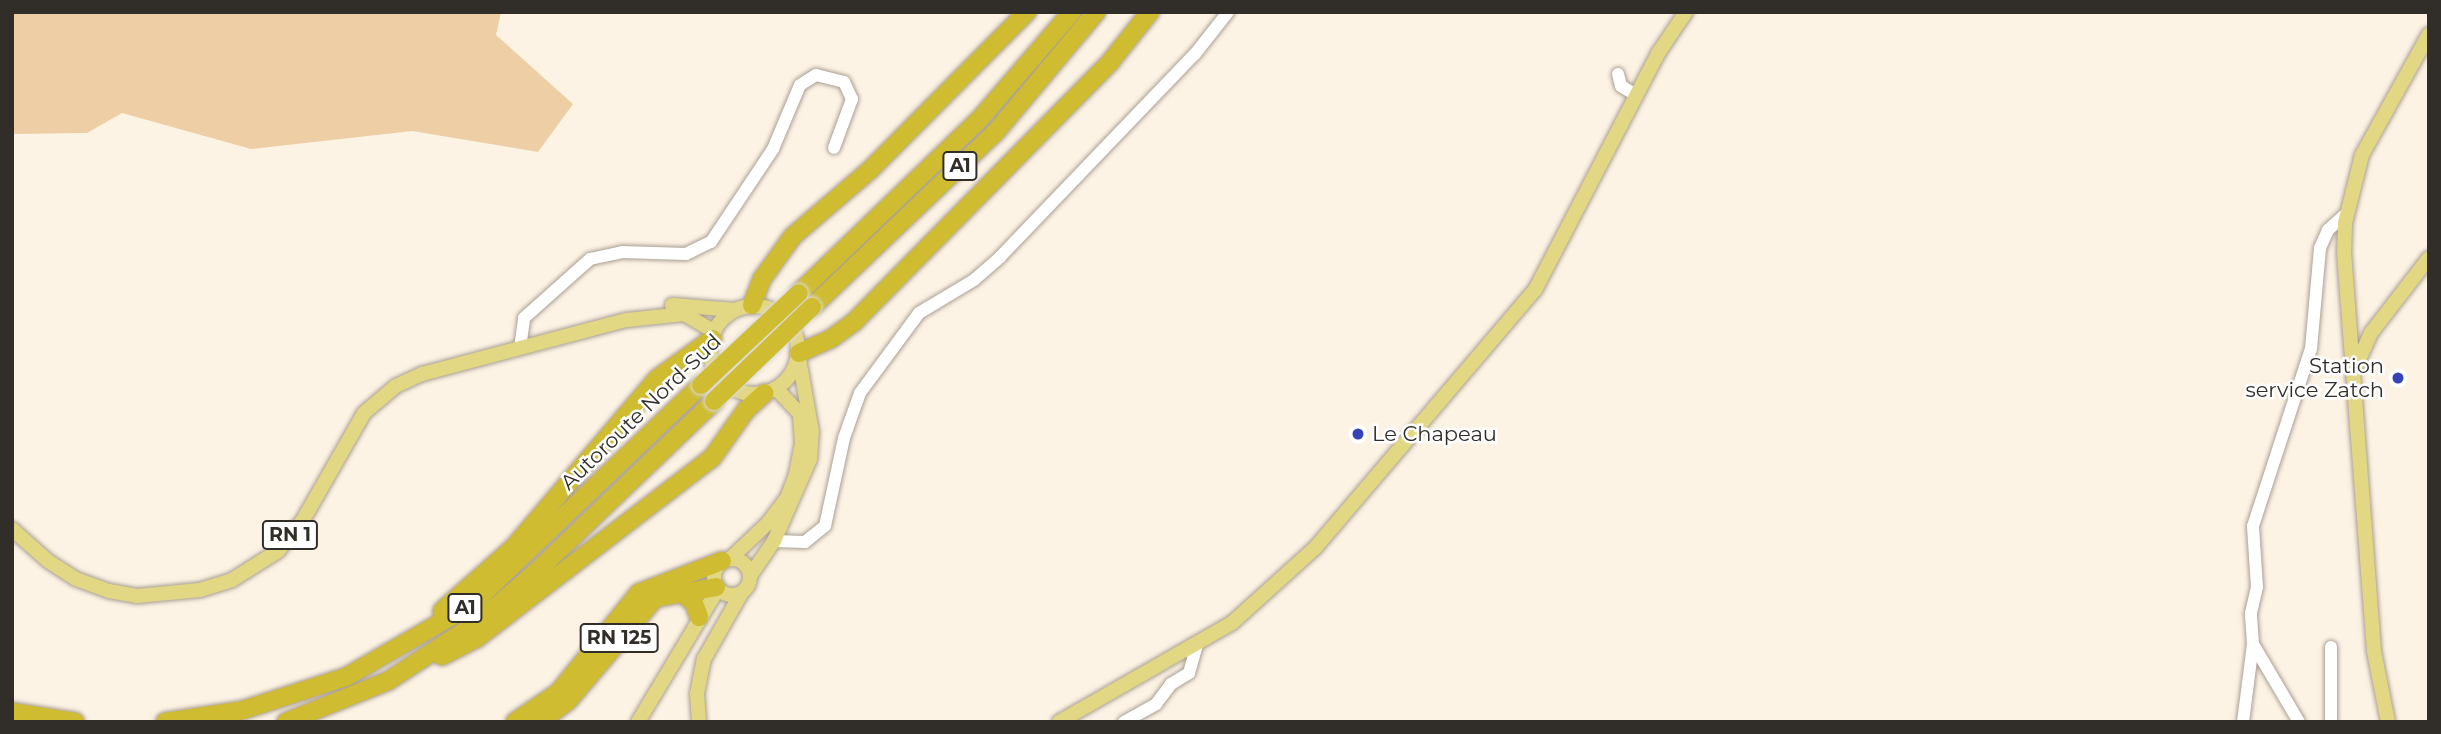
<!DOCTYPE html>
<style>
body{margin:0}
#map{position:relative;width:2441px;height:734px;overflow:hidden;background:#fdf3e5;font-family:Montserrat,sans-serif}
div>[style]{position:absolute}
.green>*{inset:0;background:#eecea5}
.roads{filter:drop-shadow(0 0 2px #a9a093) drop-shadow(0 0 2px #a9a093)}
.minor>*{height:12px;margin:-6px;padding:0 6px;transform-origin:6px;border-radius:6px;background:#fff}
.major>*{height:14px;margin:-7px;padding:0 7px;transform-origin:7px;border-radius:7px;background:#e2d783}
.major>.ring{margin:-7px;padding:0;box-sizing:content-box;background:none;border:14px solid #e2d783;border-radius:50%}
.highway>*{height:18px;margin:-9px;padding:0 9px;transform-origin:9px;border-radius:9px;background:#cfbc30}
.bridges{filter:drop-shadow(0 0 2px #dad9d8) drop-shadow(0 0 2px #dad9d8)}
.highway-bridge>*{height:18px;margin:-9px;padding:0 9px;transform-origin:9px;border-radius:9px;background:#cfbc30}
.dots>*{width:19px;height:19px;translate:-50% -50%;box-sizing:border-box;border:4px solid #fff;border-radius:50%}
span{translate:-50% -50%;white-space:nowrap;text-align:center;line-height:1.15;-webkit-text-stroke:5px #fff;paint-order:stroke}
.shield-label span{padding:2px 5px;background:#fff;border:2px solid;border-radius:5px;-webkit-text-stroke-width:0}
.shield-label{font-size:19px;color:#312d28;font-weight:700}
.poi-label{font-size:21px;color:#312d28}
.right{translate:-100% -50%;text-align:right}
.left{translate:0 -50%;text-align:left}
.street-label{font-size:21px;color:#312d28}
.frame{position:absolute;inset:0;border:14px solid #312d28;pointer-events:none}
</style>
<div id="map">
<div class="green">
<i style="clip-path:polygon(12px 12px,501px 12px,496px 35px,573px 104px,538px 152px,412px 131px,251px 149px,122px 113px,87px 133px,12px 134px)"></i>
</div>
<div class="roads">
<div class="minor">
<i style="left:1618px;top:74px;width:12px;rotate:76deg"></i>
<i style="left:1621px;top:86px;width:17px;rotate:31deg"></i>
<i style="left:520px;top:348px;width:30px;rotate:-82deg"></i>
<i style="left:524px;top:318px;width:89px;rotate:-41.8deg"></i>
<i style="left:590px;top:259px;width:33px;rotate:-12deg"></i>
<i style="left:622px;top:252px;width:64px;rotate:1.8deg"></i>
<i style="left:686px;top:254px;width:28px;rotate:-26deg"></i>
<i style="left:711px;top:242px;width:112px;rotate:-56.3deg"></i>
<i style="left:773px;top:149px;width:69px;rotate:-67.1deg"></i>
<i style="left:800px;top:85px;width:19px;rotate:-32deg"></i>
<i style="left:816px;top:75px;width:29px;rotate:14deg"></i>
<i style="left:844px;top:82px;width:19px;rotate:65deg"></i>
<i style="left:852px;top:99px;width:52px;rotate:110.2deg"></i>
<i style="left:774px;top:541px;width:31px;rotate:2deg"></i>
<i style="left:805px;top:542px;width:26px;rotate:-39deg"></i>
<i style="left:825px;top:526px;width:90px;rotate:-77.8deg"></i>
<i style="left:844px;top:438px;width:48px;rotate:-70.4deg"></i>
<i style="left:860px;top:393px;width:99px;rotate:-53.6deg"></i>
<i style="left:919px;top:313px;width:64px;rotate:-31deg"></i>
<i style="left:974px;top:280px;width:35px;rotate:-41deg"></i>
<i style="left:1000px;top:257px;width:281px;rotate:-46.2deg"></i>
<i style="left:1195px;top:54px;width:53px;rotate:-51.8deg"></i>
<i style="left:1124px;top:722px;width:37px;rotate:-29deg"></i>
<i style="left:1156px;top:704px;width:25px;rotate:-53deg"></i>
<i style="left:1171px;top:684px;width:21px;rotate:-31deg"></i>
<i style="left:1189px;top:673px;width:29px;rotate:-74deg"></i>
<i style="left:2243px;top:722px;width:79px;rotate:-82.7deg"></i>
<i style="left:2299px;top:722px;width:91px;rotate:-120.5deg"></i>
<i style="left:2253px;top:644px;width:31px;rotate:-94deg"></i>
<i style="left:2251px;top:613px;width:27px;rotate:-77deg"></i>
<i style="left:2257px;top:587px;width:61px;rotate:-93.8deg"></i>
<i style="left:2253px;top:526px;width:186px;rotate:-71.9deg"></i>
<i style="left:2311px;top:349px;width:101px;rotate:-84.9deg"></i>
<i style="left:2320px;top:248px;width:20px;rotate:-66deg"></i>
<i style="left:2328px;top:230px;width:25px;rotate:-42deg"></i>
<i style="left:2331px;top:722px;width:75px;rotate:-90deg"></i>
</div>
<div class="major">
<i style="left:672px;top:305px;width:63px;rotate:4.5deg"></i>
<i class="ring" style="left:710px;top:306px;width:74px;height:74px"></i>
<i style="left:2354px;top:371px;width:42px;rotate:-65.9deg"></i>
<i style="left:2371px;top:333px;width:95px;rotate:-52.3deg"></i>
<i style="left:12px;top:529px;width:48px;rotate:41.6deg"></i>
<i style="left:48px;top:561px;width:33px;rotate:33deg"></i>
<i style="left:76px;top:579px;width:35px;rotate:20deg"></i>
<i style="left:109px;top:591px;width:28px;rotate:10deg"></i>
<i style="left:137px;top:596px;width:63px;rotate:-5.4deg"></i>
<i style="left:200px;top:590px;width:34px;rotate:-17deg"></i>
<i style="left:232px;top:580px;width:54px;rotate:-32.2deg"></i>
<i style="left:278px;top:551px;width:40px;rotate:-51deg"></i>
<i style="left:303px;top:520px;width:123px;rotate:-60.3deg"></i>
<i style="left:364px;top:413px;width:42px;rotate:-40.2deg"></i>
<i style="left:396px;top:386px;width:29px;rotate:-25deg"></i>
<i style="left:422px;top:374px;width:212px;rotate:-14.8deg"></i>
<i style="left:627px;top:320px;width:57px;rotate:-6deg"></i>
<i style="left:684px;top:314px;width:34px;rotate:30deg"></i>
<i style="left:731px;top:558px;width:51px;rotate:-43.4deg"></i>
<i style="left:768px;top:523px;width:31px;rotate:-53deg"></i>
<i style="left:787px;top:498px;width:26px;rotate:-69deg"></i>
<i style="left:796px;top:474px;width:31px;rotate:-79deg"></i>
<i style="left:802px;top:444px;width:30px;rotate:-94deg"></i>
<i style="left:800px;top:414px;width:35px;rotate:-133deg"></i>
<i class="ring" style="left:714px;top:559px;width:22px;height:22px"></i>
<i style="left:750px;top:576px;width:42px;rotate:-55.6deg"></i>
<i style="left:774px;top:541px;width:90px;rotate:-66.3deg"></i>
<i style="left:810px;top:459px;width:27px;rotate:-86deg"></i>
<i style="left:812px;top:432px;width:74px;rotate:-100.1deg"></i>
<i style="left:638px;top:722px;width:155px;rotate:-59deg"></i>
<i style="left:699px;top:722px;width:28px;rotate:-94deg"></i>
<i style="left:697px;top:694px;width:36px;rotate:-79deg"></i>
<i style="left:704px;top:659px;width:77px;rotate:-60.4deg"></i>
<i style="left:1059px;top:722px;width:199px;rotate:-29.8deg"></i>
<i style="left:1232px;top:623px;width:113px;rotate:-42.1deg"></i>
<i style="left:1316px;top:547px;width:338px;rotate:-49.6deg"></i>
<i style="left:1535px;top:290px;width:268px;rotate:-62.5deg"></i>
<i style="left:1659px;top:52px;width:48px;rotate:-56deg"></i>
<i style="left:2388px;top:722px;width:72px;rotate:-101.2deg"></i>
<i style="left:2374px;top:651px;width:398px;rotate:-94.3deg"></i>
<i style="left:2344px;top:254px;width:31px;rotate:-88deg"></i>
<i style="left:2345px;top:223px;width:70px;rotate:-76deg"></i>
<i style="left:2362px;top:155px;width:138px;rotate:-61deg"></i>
</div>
<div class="highway">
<i style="left:799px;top:293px;width:250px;rotate:-43.9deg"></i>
<i style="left:979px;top:120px;width:143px;rotate:-49.3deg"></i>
<i style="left:752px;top:305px;width:28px;rotate:-69deg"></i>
<i style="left:762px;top:279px;width:53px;rotate:-54.2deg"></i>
<i style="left:793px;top:236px;width:101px;rotate:-40.6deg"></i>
<i style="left:870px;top:170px;width:223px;rotate:-45.2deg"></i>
<i style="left:812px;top:307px;width:253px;rotate:-43.6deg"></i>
<i style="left:995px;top:133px;width:158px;rotate:-50.1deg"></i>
<i style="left:799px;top:353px;width:36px;rotate:-24deg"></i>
<i style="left:832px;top:338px;width:29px;rotate:-36deg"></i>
<i style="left:855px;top:321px;width:365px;rotate:-45.4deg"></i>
<i style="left:1111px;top:61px;width:63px;rotate:-51.5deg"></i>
<i style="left:681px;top:592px;width:17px;rotate:40deg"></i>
<i style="left:694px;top:603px;width:15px;rotate:70deg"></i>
<i style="left:442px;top:611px;width:96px;rotate:-41.6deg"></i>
<i style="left:514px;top:547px;width:222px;rotate:-49.6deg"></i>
<i style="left:658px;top:378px;width:67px;rotate:-35.8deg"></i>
<i style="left:442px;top:656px;width:39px;rotate:-27deg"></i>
<i style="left:477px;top:638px;width:296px;rotate:-37.5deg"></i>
<i style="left:712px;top:458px;width:59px;rotate:-54.7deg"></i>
<i style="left:746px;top:410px;width:25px;rotate:-42deg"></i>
<i style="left:12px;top:712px;width:64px;rotate:9deg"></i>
<i style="left:165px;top:722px;width:79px;rotate:-8.7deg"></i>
<i style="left:243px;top:710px;width:108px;rotate:-17.8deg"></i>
<i style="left:346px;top:677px;width:144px;rotate:-29.9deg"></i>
<i style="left:471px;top:605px;width:318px;rotate:-43.7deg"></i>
<i style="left:286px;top:722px;width:110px;rotate:-21.9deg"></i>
<i style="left:388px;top:681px;width:108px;rotate:-33.2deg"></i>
<i style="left:478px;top:622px;width:78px;rotate:-40.8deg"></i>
<i style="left:537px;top:571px;width:245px;rotate:-43.8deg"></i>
<i style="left:515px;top:722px;width:53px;rotate:-34.3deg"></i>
<i style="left:559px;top:692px;width:127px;rotate:-51.1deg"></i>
<i style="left:639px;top:593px;width:89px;rotate:-21.1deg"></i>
<i style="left:540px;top:722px;width:35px;rotate:-37deg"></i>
<i style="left:568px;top:701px;width:135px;rotate:-49.8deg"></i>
<i style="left:655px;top:598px;width:62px;rotate:-10.2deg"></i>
</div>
</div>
<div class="bridges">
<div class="highway-bridge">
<i style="left:701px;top:385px;width:134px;rotate:-43.2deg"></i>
<i style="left:714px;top:401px;width:136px;rotate:-43.8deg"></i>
</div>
</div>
<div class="dots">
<i style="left:2398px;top:378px;background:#3545b8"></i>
<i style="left:1358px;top:434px;background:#3545b8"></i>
</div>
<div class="shield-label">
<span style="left:960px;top:166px">A1</span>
<span style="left:290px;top:535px">RN 1</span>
<span style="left:465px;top:608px">A1</span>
<span style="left:619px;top:638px">RN 125</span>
</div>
<div class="poi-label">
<span class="right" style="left:2384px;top:378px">Station<br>service Zatch</span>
<span class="left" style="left:1372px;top:434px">Le Chapeau</span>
</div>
<div class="street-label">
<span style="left:641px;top:412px;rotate:-44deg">Autoroute Nord-Sud</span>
</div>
<div class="frame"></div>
</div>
